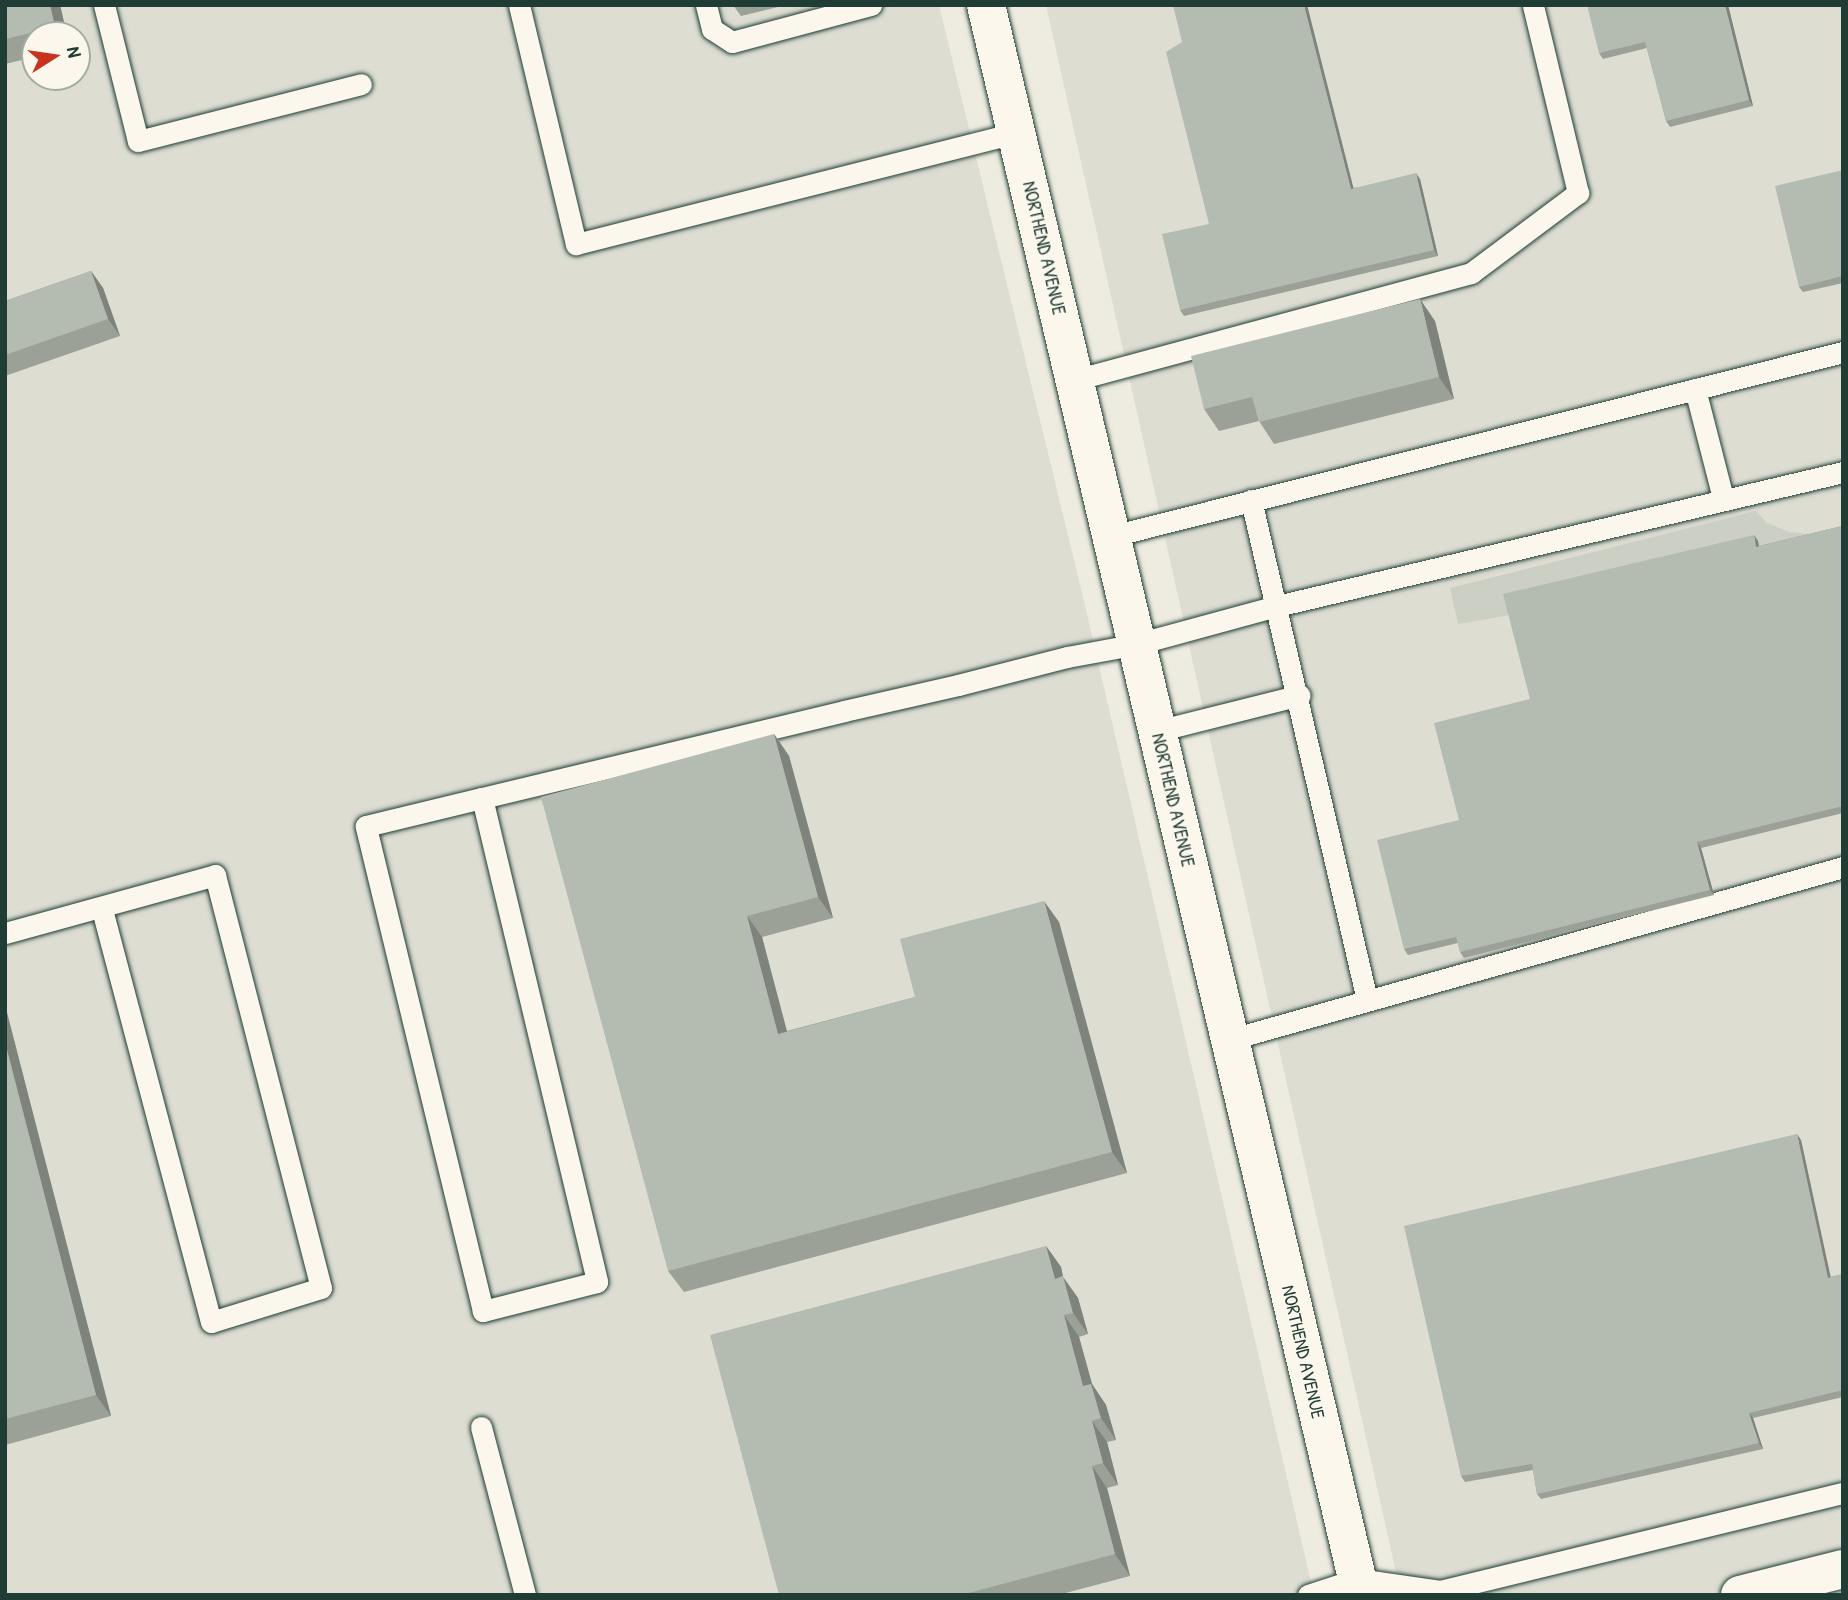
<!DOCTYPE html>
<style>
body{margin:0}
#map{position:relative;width:1848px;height:1600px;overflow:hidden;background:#eeece1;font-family:"Patrick Hand",sans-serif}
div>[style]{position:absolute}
.built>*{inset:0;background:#ddddd2}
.green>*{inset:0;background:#cbcfc4}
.roads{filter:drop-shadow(0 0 2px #1f3d34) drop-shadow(0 0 2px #1f3d34)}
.lane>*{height:21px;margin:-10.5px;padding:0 10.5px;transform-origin:10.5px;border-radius:10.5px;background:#fbf7ec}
.street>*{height:38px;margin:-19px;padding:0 19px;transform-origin:19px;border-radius:19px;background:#fbf7ec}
.wall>*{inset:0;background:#9ba197}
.shaded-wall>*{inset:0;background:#7e837b}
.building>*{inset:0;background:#b4bbb0}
span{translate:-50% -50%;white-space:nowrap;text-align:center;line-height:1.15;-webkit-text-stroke:5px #fbf7ec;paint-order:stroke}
.street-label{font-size:19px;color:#1f3d34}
.frame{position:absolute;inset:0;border:7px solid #1f3d34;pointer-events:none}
.north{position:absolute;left:21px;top:21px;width:70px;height:70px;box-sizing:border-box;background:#fbf7ec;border:2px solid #a3ada2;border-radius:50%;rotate:78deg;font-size:19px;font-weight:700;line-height:28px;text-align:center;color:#1f3d34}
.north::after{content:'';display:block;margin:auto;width:24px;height:32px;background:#c8321e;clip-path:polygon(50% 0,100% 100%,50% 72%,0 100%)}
</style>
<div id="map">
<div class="built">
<i style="clip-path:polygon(evenodd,5px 5px,939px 5px,1084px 601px,1314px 1595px,5px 1595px,5px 5px,35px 35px,77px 35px,77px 77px,35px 77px,35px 35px)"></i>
<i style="clip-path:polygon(1046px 5px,1843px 5px,1843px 1595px,1401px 1595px)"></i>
</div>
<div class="green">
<i style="clip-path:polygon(1756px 511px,1767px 523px,1789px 532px,1809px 534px,1811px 540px,1760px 553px,1758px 541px,1510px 615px,1458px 624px,1450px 588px)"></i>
</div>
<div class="roads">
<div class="lane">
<i style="left:104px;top:5px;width:140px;rotate:76deg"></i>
<i style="left:138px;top:141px;width:230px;rotate:-14.3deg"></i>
<i style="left:519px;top:5px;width:246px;rotate:76.6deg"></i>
<i style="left:576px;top:244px;width:454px;rotate:-14.2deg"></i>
<i style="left:706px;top:5px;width:25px;rotate:76deg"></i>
<i style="left:712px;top:29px;width:24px;rotate:33deg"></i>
<i style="left:732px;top:42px;width:144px;rotate:-14.9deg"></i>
<i style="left:1075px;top:380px;width:410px;rotate:-15.1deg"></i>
<i style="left:1471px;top:273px;width:134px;rotate:-36.8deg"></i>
<i style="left:1578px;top:193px;width:193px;rotate:-103.5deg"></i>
<i style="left:1695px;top:389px;width:113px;rotate:75.6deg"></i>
<i style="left:1251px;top:500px;width:513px;rotate:76.94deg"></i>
<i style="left:1112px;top:536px;width:754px;rotate:-14.13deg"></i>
<i style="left:1157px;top:731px;width:147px;rotate:-14.1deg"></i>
<i style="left:482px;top:798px;width:497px;rotate:76.6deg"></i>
<i style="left:597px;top:1282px;width:118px;rotate:165.7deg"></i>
<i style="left:483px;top:1311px;width:499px;rotate:-103.6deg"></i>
<i style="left:366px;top:826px;width:119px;rotate:-13.6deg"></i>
<i style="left:482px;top:798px;width:372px;rotate:-13.5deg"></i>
<i style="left:844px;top:711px;width:117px;rotate:-12.8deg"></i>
<i style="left:958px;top:685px;width:113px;rotate:-14.4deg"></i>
<i style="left:1067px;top:657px;width:71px;rotate:-10.5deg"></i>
<i style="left:1137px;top:644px;width:145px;rotate:-15.2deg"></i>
<i style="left:1277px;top:606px;width:582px;rotate:-13.32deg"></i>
<i style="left:5px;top:933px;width:218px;rotate:-15.4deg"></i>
<i style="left:215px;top:875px;width:426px;rotate:75.6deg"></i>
<i style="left:321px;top:1288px;width:115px;rotate:162.8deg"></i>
<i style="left:211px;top:1322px;width:429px;rotate:-104.8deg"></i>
<i style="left:1228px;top:1040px;width:639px;rotate:-15.71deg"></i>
<i style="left:481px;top:1427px;width:174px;rotate:75.3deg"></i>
<i style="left:1308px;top:1595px;width:52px;rotate:-18.1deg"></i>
<i style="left:1357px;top:1579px;width:84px;rotate:8.2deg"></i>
<i style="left:1440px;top:1591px;width:415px;rotate:-13.7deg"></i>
</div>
<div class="street">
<i style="left:986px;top:5px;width:1634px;rotate:76.73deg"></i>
<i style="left:1740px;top:1595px;width:106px;rotate:-14.2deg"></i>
</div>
</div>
<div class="wall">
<i style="clip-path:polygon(5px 5px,60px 5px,67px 35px,35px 35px,35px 57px,5px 64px)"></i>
<i style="clip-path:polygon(733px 5px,786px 5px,741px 16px)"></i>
<i style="clip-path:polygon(1307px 5px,1353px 188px,1420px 179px,1438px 256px,1184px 316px,1180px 310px,1209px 224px)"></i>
<i style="clip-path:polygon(1728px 5px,1753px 106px,1670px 127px,1666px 121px,1647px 48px,1603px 59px,1599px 53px)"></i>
<i style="clip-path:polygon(1843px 170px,1843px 283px,1803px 292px,1799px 287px)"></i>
<i style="clip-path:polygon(91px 271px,103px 288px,120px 336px,5px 376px,5px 301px)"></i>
<i style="clip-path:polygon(1435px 321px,1454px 399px,1274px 444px,1259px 421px,1219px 431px,1204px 409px)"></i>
<i style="clip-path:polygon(1842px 526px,1843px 813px,1701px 848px,1714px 895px,1464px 958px,1460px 952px,1458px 943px,1408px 955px,1404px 949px,1459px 820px,1530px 699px,1758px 541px,1759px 546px)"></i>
<i style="clip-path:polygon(774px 734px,789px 756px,833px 918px,762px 937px,787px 1031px,915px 997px,1059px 922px,1127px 1173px,684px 1292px,668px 1271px)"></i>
<i style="clip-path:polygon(5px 1005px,111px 1416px,5px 1445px)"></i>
<i style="clip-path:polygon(1801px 1140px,1830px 1277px,1843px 1274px,1843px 1397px,1753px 1418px,1763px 1449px,1541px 1499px,1537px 1494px,1533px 1470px,1465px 1482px,1461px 1476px)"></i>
<i style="clip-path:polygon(1046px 1246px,1061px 1267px,1063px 1277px,1078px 1298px,1088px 1334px,1079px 1337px,1092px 1384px,1106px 1405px,1116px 1440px,1107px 1442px,1118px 1485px,1107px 1488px,1130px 1576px,1058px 1595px,779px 1595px)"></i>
</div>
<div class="shaded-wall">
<i style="clip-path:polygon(50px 5px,60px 5px,67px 35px,61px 35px,55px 27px)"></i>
<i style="clip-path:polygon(1304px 5px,1307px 5px,1355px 194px,1351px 189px)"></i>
<i style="clip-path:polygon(1725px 5px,1728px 5px,1753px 106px,1749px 100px)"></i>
<i style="clip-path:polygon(1416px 173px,1420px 179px,1438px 256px,1434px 250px)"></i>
<i style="clip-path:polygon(91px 271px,103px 288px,120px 336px,108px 319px)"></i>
<i style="clip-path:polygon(1420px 299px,1435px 321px,1454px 399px,1439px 377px)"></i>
<i style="clip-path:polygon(1754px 535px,1758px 541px,1760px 553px,1756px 547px)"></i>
<i style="clip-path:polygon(774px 734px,789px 756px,833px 918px,818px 897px)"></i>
<i style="clip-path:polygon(1697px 842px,1701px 848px,1714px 895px,1710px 890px)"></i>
<i style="clip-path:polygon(1044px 901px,1059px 922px,1127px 1173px,1112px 1152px)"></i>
<i style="clip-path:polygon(747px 916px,762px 937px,793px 1055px,778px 1034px)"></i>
<i style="clip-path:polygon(5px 1005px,111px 1416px,96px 1395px,5px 1042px)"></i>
<i style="clip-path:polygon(1797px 1134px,1801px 1140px,1832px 1283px,1828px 1278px)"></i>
<i style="clip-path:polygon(1046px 1246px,1061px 1267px,1063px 1277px,1078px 1298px,1088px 1334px,1073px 1313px,1055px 1279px)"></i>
<i style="clip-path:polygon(1064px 1315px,1079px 1337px,1092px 1384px,1106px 1405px,1116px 1440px,1101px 1418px,1083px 1386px)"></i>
<i style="clip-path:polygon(1749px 1413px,1753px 1418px,1763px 1449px,1759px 1443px)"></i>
<i style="clip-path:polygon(1092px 1421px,1107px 1442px,1118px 1485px,1103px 1463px)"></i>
<i style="clip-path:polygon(1092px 1466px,1107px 1488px,1130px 1576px,1115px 1554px)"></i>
</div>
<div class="building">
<i style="clip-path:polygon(5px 5px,50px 5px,55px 27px,5px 39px)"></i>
<i style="clip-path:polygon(1173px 5px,1304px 5px,1351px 189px,1416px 173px,1434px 250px,1180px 310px,1162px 234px,1209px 224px,1166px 52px,1182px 42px)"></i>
<i style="clip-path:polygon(1587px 5px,1725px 5px,1749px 100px,1666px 121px,1645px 42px,1599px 53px)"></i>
<i style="clip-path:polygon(1843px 170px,1843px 276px,1799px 287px,1775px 186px)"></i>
<i style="clip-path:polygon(91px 271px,108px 319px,5px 355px,5px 301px)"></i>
<i style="clip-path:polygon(1420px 299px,1439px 377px,1259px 422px,1252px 397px,1204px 409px,1191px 356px)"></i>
<i style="clip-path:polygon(1842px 526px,1843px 806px,1697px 842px,1710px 890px,1460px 952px,1456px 937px,1404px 949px,1377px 840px,1459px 820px,1434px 723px,1530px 699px,1503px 594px,1754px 535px,1756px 547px)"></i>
<i style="clip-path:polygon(774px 734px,818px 897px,747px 916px,778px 1034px,915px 997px,900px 939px,1044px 901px,1112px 1152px,668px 1271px,541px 797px)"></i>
<i style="clip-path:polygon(5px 1042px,96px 1395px,5px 1419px)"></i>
<i style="clip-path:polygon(1797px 1134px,1828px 1278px,1843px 1274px,1843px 1390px,1749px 1413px,1759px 1443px,1537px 1494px,1532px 1464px,1461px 1476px,1404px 1226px)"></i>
<i style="clip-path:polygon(1046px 1246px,1055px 1279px,1063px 1276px,1073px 1313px,1064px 1315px,1083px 1386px,1091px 1384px,1101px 1418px,1092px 1421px,1103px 1463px,1092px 1466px,1115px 1554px,961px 1595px,779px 1595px,710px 1335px)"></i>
</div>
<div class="street-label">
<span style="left:1044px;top:248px;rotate:77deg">NORTHEND AVENUE</span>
<span style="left:1173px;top:800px;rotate:77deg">NORTHEND AVENUE</span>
<span style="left:1303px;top:1352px;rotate:77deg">NORTHEND AVENUE</span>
</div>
<div class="frame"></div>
<div class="north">N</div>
</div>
